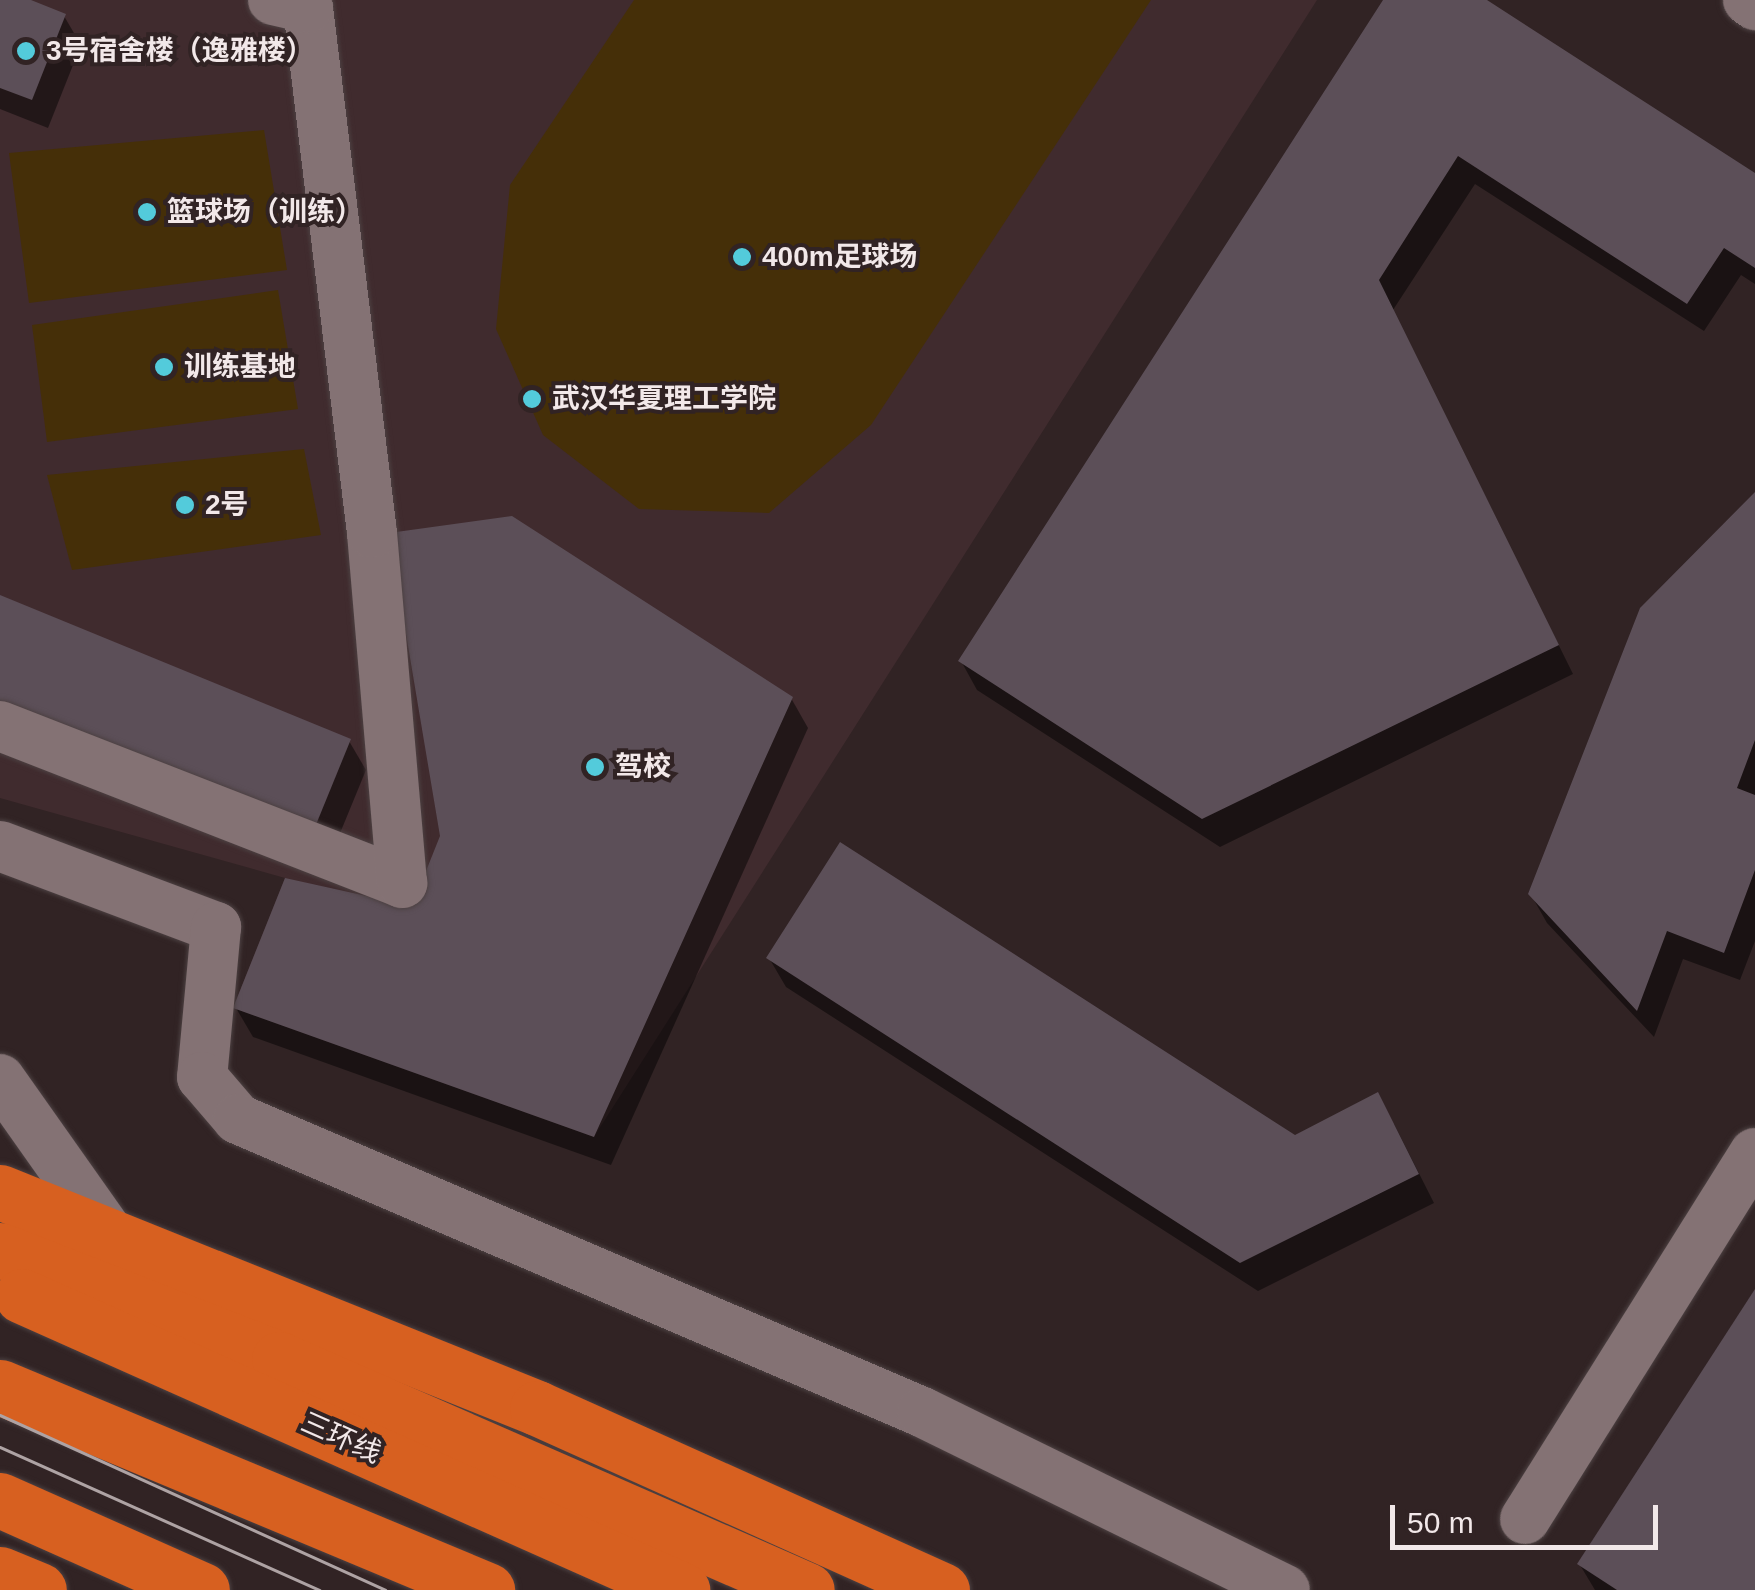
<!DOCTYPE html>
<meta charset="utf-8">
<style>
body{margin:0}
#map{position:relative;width:1755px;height:1590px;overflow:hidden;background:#312324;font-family:Helvetica,"Noto Sans SC",sans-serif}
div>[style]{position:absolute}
.built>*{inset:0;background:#402b2e}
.green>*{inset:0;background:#452f08}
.shadow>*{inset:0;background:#0007}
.building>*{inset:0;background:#5c4f58}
.roads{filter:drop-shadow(0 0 2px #4c4142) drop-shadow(0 0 2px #4c4142)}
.minor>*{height:50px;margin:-25px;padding:0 25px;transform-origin:25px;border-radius:25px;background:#847274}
.highway>*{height:55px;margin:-27.5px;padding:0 27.5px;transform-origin:27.5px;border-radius:27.5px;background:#d76020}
.tram>*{height:2.5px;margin:-1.25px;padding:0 1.25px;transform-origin:1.25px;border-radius:1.25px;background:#aea3a4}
.dots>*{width:28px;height:28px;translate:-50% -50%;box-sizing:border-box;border:5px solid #312324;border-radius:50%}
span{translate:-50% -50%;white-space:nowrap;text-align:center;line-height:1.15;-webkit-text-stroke:8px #312324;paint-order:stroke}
.poi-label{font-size:28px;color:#f2e8e9;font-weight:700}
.left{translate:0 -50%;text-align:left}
.street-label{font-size:28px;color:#f2e8e9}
.scale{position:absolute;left:1390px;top:1505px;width:268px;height:45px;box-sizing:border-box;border:5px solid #f2e8e9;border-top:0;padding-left:12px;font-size:30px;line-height:35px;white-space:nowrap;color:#f2e8e9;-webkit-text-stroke:8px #312324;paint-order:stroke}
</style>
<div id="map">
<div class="built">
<i style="clip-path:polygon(0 0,1317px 0,594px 1137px,233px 1008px,285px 878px,0 798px)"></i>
</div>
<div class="green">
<i style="clip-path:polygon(634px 0,1151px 0,871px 425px,769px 513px,639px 509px,543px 435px,496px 329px,510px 185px)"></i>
<i style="clip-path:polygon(264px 130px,287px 270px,29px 303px,9px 153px)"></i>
<i style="clip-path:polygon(278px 290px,298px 409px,47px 442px,32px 325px)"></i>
<i style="clip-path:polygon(304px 449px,321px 535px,72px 570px,47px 475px)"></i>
</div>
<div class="shadow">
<i style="clip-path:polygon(0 0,25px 0,64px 16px,81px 45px,48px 128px,0 109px)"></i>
<i style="clip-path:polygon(1386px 0,1482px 0,1755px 176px,1755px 284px,1741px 275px,1704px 331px,1475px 184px,1393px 310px,1573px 674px,1220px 847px,977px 690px,961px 661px)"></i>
<i style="clip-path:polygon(1755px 495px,1755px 941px,1740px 980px,1683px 959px,1654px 1037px,1547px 923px,1530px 893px)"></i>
<i style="clip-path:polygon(0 597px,349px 741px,366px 770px,329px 860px)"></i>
<i style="clip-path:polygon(791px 698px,808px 728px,611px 1165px,253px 1037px,236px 1008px)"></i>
<i style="clip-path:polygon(769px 958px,1294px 1138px,1394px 1124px,1434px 1203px,1258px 1291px,786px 987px)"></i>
<i style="clip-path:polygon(1755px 1294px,1755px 1590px,1595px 1590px,1580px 1565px)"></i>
</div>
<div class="building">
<i style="clip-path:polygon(0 0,31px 0,66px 14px,32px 100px,0 88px)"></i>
<i style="clip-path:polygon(1383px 0,1487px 0,1755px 173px,1755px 268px,1724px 248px,1687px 304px,1458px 156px,1379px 280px,1559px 645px,1202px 819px,958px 661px)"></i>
<i style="clip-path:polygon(1755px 492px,1755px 740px,1737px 788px,1755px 795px,1755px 870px,1724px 953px,1667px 931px,1637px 1011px,1528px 894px,1640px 608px)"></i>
<i style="clip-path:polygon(512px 516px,793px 697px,594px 1137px,233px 1008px,285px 878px,412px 906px,440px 836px,389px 533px)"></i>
<i style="clip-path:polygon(0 595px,351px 739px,313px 832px,0 704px)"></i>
<i style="clip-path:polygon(840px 842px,1295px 1135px,1378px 1092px,1419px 1174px,1240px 1263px,766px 958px)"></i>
<i style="clip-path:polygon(1755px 1289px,1755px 1590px,1617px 1590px,1577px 1564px)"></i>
</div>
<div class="roads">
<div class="minor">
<i style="left:1748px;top:0;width:9px;rotate:36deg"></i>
<i style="left:0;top:726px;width:432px;rotate:21.3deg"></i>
<i style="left:402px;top:883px;width:351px;rotate:-94.9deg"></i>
<i style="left:372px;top:533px;width:529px;rotate:-96.95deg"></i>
<i style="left:308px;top:8px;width:36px;rotate:-167deg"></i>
<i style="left:0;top:846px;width:231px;rotate:20.6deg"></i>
<i style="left:216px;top:927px;width:151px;rotate:95.3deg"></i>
<i style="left:202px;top:1077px;width:55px;rotate:49.4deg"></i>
<i style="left:238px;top:1119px;width:744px;rotate:23.19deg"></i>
<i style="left:922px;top:1412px;width:404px;rotate:26.1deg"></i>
<i style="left:0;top:1079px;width:194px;rotate:54.8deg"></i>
<i style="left:1525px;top:1519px;width:432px;rotate:-57.9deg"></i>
</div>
<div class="highway">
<i style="left:0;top:1192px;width:579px;rotate:21.91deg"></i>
<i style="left:537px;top:1408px;width:444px;rotate:24.2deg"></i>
<i style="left:0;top:1250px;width:300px;rotate:21.3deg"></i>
<i style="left:279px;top:1359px;width:576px;rotate:23.63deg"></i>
<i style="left:22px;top:1296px;width:723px;rotate:24.01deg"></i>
<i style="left:0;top:1387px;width:528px;rotate:22.63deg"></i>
<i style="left:0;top:1500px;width:221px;rotate:24deg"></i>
<i style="left:0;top:1574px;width:42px;rotate:22.3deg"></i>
</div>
</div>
<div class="tram">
<i style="left:0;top:1415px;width:423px;rotate:24.4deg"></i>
<i style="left:0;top:1447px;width:350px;rotate:24.1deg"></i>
</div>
<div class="dots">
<i style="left:26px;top:51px;background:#53cbdb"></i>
<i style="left:147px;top:212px;background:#53cbdb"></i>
<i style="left:742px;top:257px;background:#53cbdb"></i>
<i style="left:164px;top:367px;background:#53cbdb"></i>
<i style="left:532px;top:399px;background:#53cbdb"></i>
<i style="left:185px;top:505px;background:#53cbdb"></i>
<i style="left:595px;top:767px;background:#53cbdb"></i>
</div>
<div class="poi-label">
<span class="left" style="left:46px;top:51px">3号宿舍楼（逸雅楼）</span>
<span class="left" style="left:167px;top:212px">篮球场（训练）</span>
<span class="left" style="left:762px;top:257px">400m足球场</span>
<span class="left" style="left:184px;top:367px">训练基地</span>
<span class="left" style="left:552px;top:399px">武汉华夏理工学院</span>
<span class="left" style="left:205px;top:505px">2号</span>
<span class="left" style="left:615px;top:767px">驾校</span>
</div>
<div class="street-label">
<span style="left:341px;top:1438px;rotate:24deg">三环线</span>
</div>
<div class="scale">50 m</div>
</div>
